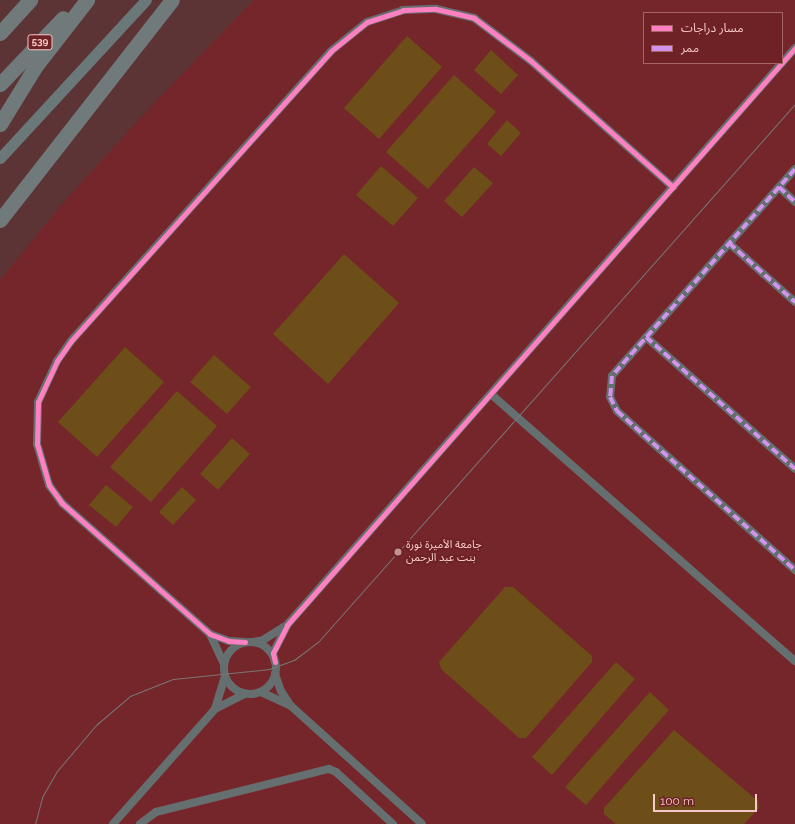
<!DOCTYPE html>
<meta charset="utf-8">
<style>
body{margin:0}
#map{position:relative;width:795px;height:824px;overflow:hidden;background:#5c3435;font-family:Raleway,"Noto Sans Arabic",sans-serif}
div>[style]{position:absolute}
.built>*{inset:0;background:#75262b}
.green>*{inset:0;background:#6d4d18}
.street>*{height:8px;margin:-4px;padding:0 4px;transform-origin:4px;border-radius:4px;background:#656f70}
.street>.ring{margin:-4px;padding:0;box-sizing:content-box;background:none;border:8px solid #656f70;border-radius:50%}
.secondary>*{height:11px;margin:-5.5px;padding:0 5.5px;transform-origin:5.5px;border-radius:5.5px;background:#6b7879}
.highway>*{height:15px;margin:-7.5px;padding:0 7.5px;transform-origin:7.5px;border-radius:7.5px;background:#707a7b}
.tram>*{height:1px;margin:-0.5px;padding:0 0.5px;transform-origin:0.5px;border-radius:0.5px;background:#7b7676}
.quiet>*{height:4px;margin-top:-2px;transform-origin:0;background:repeating-linear-gradient(90deg,#d193ec 0 8px,transparent 0 12px)}
.cycleway>*{height:5px;margin:-2.5px;padding:0 2.5px;transform-origin:2.5px;border-radius:2.5px;background:#ff80c0}
.dots>*{width:11px;height:11px;translate:-50% -50%;box-sizing:border-box;border:2px solid #6e2226;border-radius:50%}
span{translate:-50% -50%;white-space:nowrap;text-align:center;line-height:1.15;-webkit-text-stroke:4px #6e2226;paint-order:stroke}
.shield-label span{padding:1px 3px;background:#6e2226;border:1px solid;border-radius:3px;-webkit-text-stroke-width:0}
.shield-label{font-size:10px;color:#f7c8c6;font-weight:700}
.poi-label{font-size:11px;color:#f7c8c6}
.left{translate:0 -50%;text-align:left}
.legend{position:absolute;left:643px;top:12px;width:140px;height:52px;box-sizing:border-box;background:#6e2226;border:1px solid #a56466;margin:0;padding:5px 7px;list-style:none;font-size:12px;color:#f7c8c6}
.legend li{display:flex;align-items:center;gap:8px;height:20px}
.legend b{width:20px;border:1px solid #a56466}
.scale{position:absolute;left:653px;top:794px;width:104px;height:18px;box-sizing:border-box;border:2px solid #f7c8c6;border-top:0;padding-left:5px;font-size:12px;line-height:14px;white-space:nowrap;color:#f7c8c6;-webkit-text-stroke:3px #6e2226;paint-order:stroke}
</style>
<div id="map">
<div class="built">
<i style="clip-path:polygon(evenodd,254px 0,795px 0,795px 824px,0 824px,0 280px,69px 196px,156px 101px,254px 0,644px 13px,782px 13px,782px 63px,644px 63px,644px 13px)"></i>
</div>
<div class="green">
<i style="clip-path:polygon(407px 36px,442px 67px,379px 139px,344px 108px)"></i>
<i style="clip-path:polygon(491px 50px,518px 75px,501px 94px,474px 70px)"></i>
<i style="clip-path:polygon(454px 75px,496px 112px,428px 189px,386px 152px)"></i>
<i style="clip-path:polygon(507px 120px,521px 133px,501px 156px,487px 144px)"></i>
<i style="clip-path:polygon(381px 166px,418px 198px,393px 226px,356px 195px)"></i>
<i style="clip-path:polygon(474px 167px,493px 183px,462px 217px,444px 201px)"></i>
<i style="clip-path:polygon(344px 254px,399px 303px,328px 384px,273px 334px)"></i>
<i style="clip-path:polygon(125px 347px,164px 382px,97px 457px,58px 422px)"></i>
<i style="clip-path:polygon(214px 355px,251px 387px,227px 414px,190px 382px)"></i>
<i style="clip-path:polygon(177px 391px,217px 426px,151px 502px,110px 467px)"></i>
<i style="clip-path:polygon(232px 438px,250px 454px,218px 490px,200px 474px)"></i>
<i style="clip-path:polygon(106px 485px,133px 507px,116px 527px,89px 505px)"></i>
<i style="clip-path:polygon(182px 487px,196px 500px,173px 525px,159px 512px)"></i>
<i style="clip-path:polygon(505px 587px,513px 587px,592px 656px,592px 662px,526px 738px,519px 738px,441px 669px,439px 662px)"></i>
<i style="clip-path:polygon(616px 662px,635px 679px,552px 775px,532px 757px)"></i>
<i style="clip-path:polygon(650px 692px,669px 710px,586px 805px,565px 787px)"></i>
<i style="clip-path:polygon(674px 730px,758px 801px,759px 808px,744px 824px,616px 824px,604px 814px,604px 808px)"></i>
</div>
<div class="street">
<i style="left:795px;top:169px;width:276px;rotate:131.5deg"></i>
<i style="left:612px;top:376px;width:21px;rotate:95deg"></i>
<i style="left:610px;top:397px;width:16px;rotate:63deg"></i>
<i style="left:617px;top:411px;width:239px;rotate:41.8deg"></i>
<i style="left:779px;top:187px;width:22px;rotate:43deg"></i>
<i style="left:729px;top:243px;width:89px;rotate:41.8deg"></i>
<i style="left:646px;top:337px;width:199px;rotate:41.5deg"></i>
<i style="left:492px;top:395px;width:403px;rotate:41.3deg"></i>
<i style="left:210px;top:634px;width:33px;rotate:65deg"></i>
<i class="ring" style="left:224px;top:642px;width:44px;height:44px"></i>
<i style="left:245px;top:642px;width:16px;rotate:-176deg"></i>
<i style="left:229px;top:641px;width:20px;rotate:-160deg"></i>
<i style="left:210px;top:634px;width:198px;rotate:-138.5deg"></i>
<i style="left:62px;top:503px;width:22px;rotate:-126deg"></i>
<i style="left:49px;top:485px;width:43px;rotate:-106.3deg"></i>
<i style="left:37px;top:444px;width:42px;rotate:-88.6deg"></i>
<i style="left:38px;top:402px;width:45px;rotate:-65.1deg"></i>
<i style="left:57px;top:361px;width:24px;rotate:-55deg"></i>
<i style="left:71px;top:341px;width:389px;rotate:-48.1deg"></i>
<i style="left:331px;top:51px;width:46px;rotate:-38.9deg"></i>
<i style="left:367px;top:22px;width:38px;rotate:-18deg"></i>
<i style="left:403px;top:10px;width:33px;rotate:-2deg"></i>
<i style="left:436px;top:9px;width:39px;rotate:13deg"></i>
<i style="left:474px;top:18px;width:71px;rotate:37deg"></i>
<i style="left:531px;top:61px;width:190px;rotate:41.6deg"></i>
<i style="left:253px;top:642px;width:10px;rotate:-11deg"></i>
<i style="left:263px;top:640px;width:26px;rotate:-32deg"></i>
<i style="left:275px;top:662px;width:9px;rotate:-103deg"></i>
<i style="left:273px;top:653px;width:31px;rotate:-63deg"></i>
<i style="left:287px;top:625px;width:769px;rotate:-48.64deg"></i>
<i style="left:275px;top:674px;width:18px;rotate:71deg"></i>
<i style="left:281px;top:691px;width:17px;rotate:57deg"></i>
<i style="left:261px;top:692px;width:33px;rotate:25deg"></i>
<i style="left:291px;top:706px;width:176px;rotate:42deg"></i>
<i style="left:215px;top:709px;width:34px;rotate:-73deg"></i>
<i style="left:113px;top:824px;width:154px;rotate:-48.4deg"></i>
<i style="left:215px;top:709px;width:34px;rotate:-27deg"></i>
<i style="left:140px;top:824px;width:20px;rotate:-37deg"></i>
<i style="left:156px;top:812px;width:178px;rotate:-14deg"></i>
<i style="left:329px;top:769px;width:8px;rotate:23deg"></i>
<i style="left:336px;top:772px;width:77px;rotate:42.4deg"></i>
</div>
<div class="secondary">
<i style="left:0;top:158px;width:215px;rotate:-47.3deg"></i>
</div>
<div class="highway">
<i style="left:0;top:33px;width:45px;rotate:-47.7deg"></i>
<i style="left:0;top:84px;width:91px;rotate:-46.3deg"></i>
<i style="left:0;top:124px;width:67px;rotate:-58.4deg"></i>
<i style="left:35px;top:67px;width:85px;rotate:-52.2deg"></i>
<i style="left:0;top:220px;width:279px;rotate:-52deg"></i>
</div>
<div class="tram">
<i style="left:35px;top:824px;width:28px;rotate:-75deg"></i>
<i style="left:42px;top:797px;width:30px;rotate:-60deg"></i>
<i style="left:57px;top:771px;width:60px;rotate:-49.7deg"></i>
<i style="left:96px;top:725px;width:45px;rotate:-40.5deg"></i>
<i style="left:130px;top:696px;width:46px;rotate:-21.6deg"></i>
<i style="left:173px;top:679px;width:97px;rotate:-5.9deg"></i>
<i style="left:269px;top:669px;width:27px;rotate:-20deg"></i>
<i style="left:294px;top:660px;width:30px;rotate:-37deg"></i>
<i style="left:318px;top:642px;width:719px;rotate:-48.44deg"></i>
</div>
<div class="quiet">
<i style="left:795px;top:169px;width:276px;rotate:131.5deg"></i>
<i style="left:612px;top:376px;width:21px;rotate:95deg"></i>
<i style="left:610px;top:397px;width:16px;rotate:63deg"></i>
<i style="left:617px;top:411px;width:239px;rotate:41.8deg"></i>
<i style="left:779px;top:187px;width:22px;rotate:43deg"></i>
<i style="left:729px;top:243px;width:89px;rotate:41.8deg"></i>
<i style="left:646px;top:337px;width:199px;rotate:41.5deg"></i>
</div>
<div class="cycleway">
<i style="left:245px;top:642px;width:16px;rotate:-176deg"></i>
<i style="left:229px;top:641px;width:20px;rotate:-160deg"></i>
<i style="left:210px;top:634px;width:198px;rotate:-138.5deg"></i>
<i style="left:62px;top:503px;width:22px;rotate:-126deg"></i>
<i style="left:49px;top:485px;width:43px;rotate:-106.3deg"></i>
<i style="left:37px;top:444px;width:42px;rotate:-88.6deg"></i>
<i style="left:38px;top:402px;width:45px;rotate:-65.1deg"></i>
<i style="left:57px;top:361px;width:24px;rotate:-55deg"></i>
<i style="left:71px;top:341px;width:389px;rotate:-48.1deg"></i>
<i style="left:331px;top:51px;width:46px;rotate:-38.9deg"></i>
<i style="left:367px;top:22px;width:38px;rotate:-18deg"></i>
<i style="left:403px;top:10px;width:33px;rotate:-2deg"></i>
<i style="left:436px;top:9px;width:39px;rotate:13deg"></i>
<i style="left:474px;top:18px;width:71px;rotate:37deg"></i>
<i style="left:531px;top:61px;width:190px;rotate:41.6deg"></i>
<i style="left:275px;top:662px;width:9px;rotate:-103deg"></i>
<i style="left:273px;top:653px;width:31px;rotate:-63deg"></i>
<i style="left:287px;top:625px;width:769px;rotate:-48.64deg"></i>
</div>
<div class="dots">
<i style="left:398px;top:552px;background:#c19493"></i>
</div>
<div class="shield-label">
<span style="left:40px;top:42px">539</span>
</div>
<div class="poi-label">
<span class="left" style="left:406px;top:552px">جامعة الأميرة نورة<br>بنت عبد الرحمن</span>
</div>
<ul class="legend">
<li><b style="height:5px;background:#ff80c0"></b>مسار دراجات</li>
<li><b style="height:5px;background:#d193ec"></b>ممر</li>
</ul>
<div class="scale">100 m</div>
</div>
